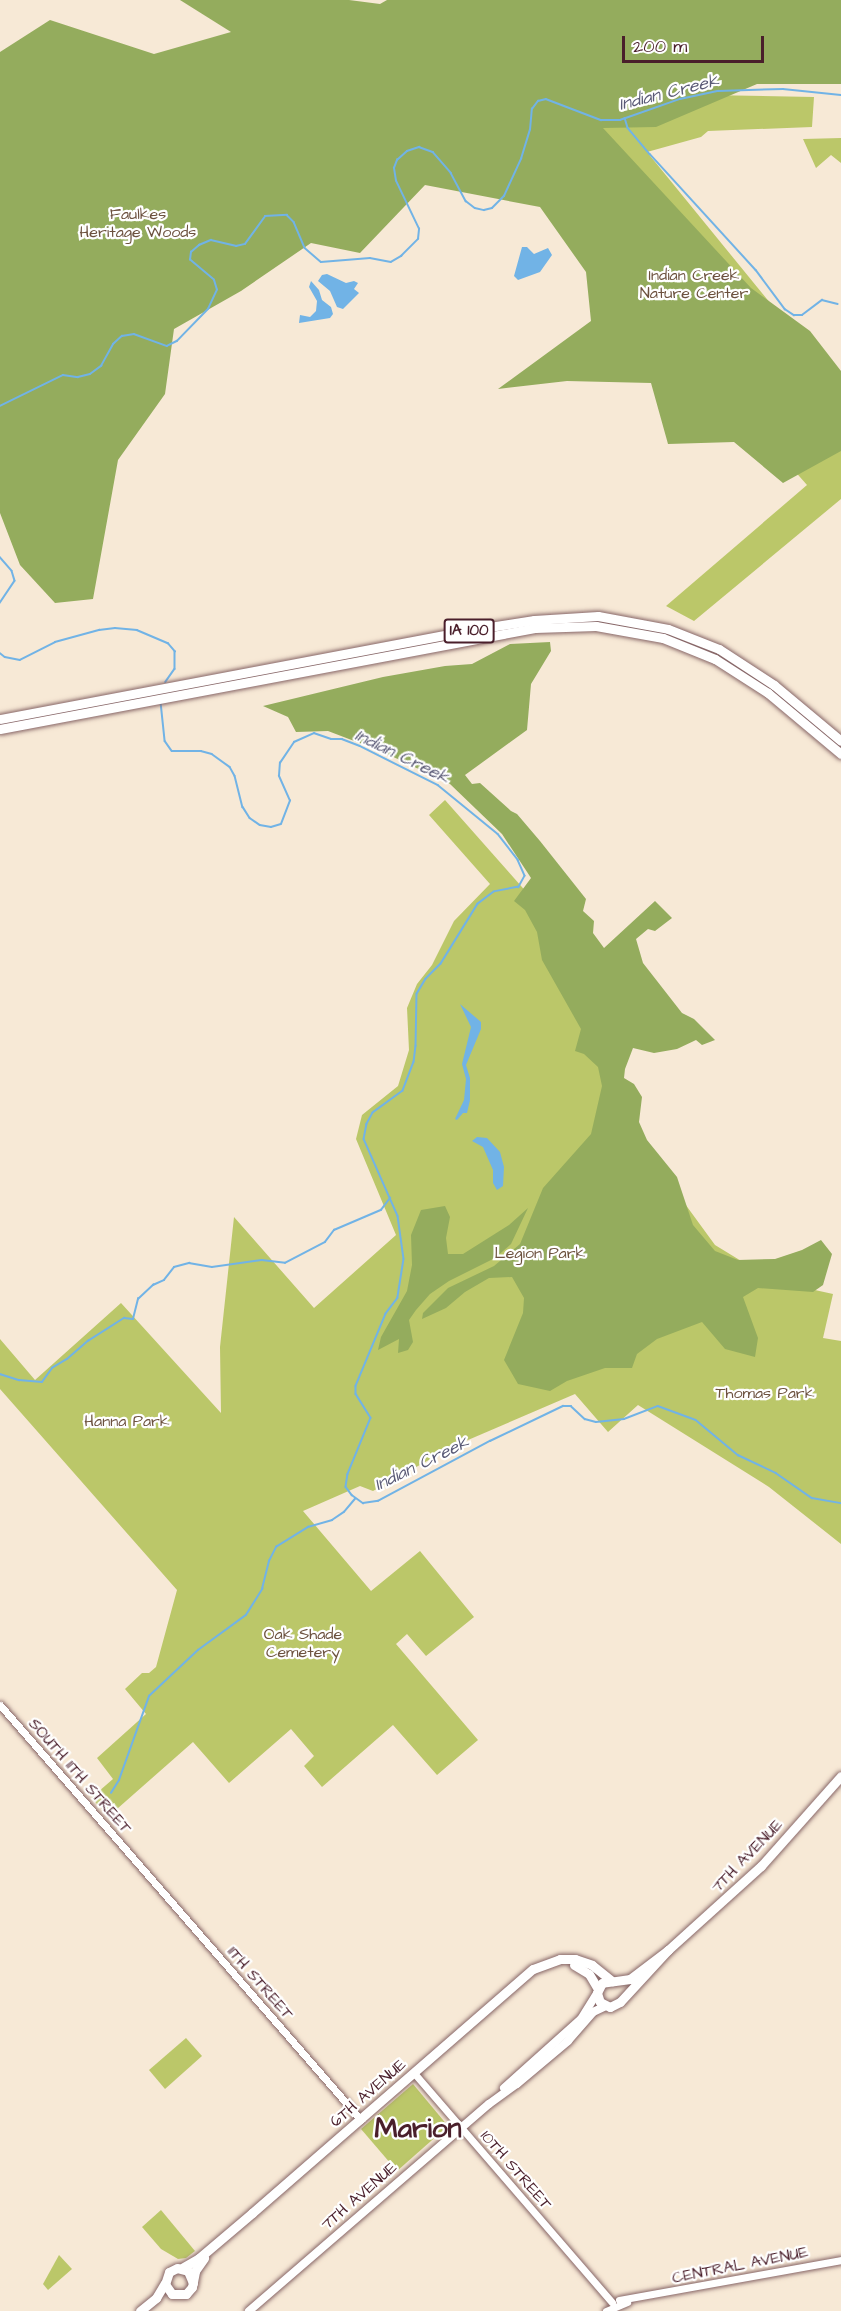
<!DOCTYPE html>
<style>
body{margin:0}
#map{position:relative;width:841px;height:2311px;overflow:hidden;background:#f7e9d6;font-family:"Architects Daughter",sans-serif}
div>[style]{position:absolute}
.green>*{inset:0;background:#bbc769}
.forest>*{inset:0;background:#94ac5d}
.water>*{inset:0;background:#71b3e6}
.stream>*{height:1.5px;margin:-0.75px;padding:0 0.75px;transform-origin:0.75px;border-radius:0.75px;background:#71b3e6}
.roads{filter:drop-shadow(0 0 2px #876667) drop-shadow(0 0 2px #876667)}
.tertiary>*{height:7px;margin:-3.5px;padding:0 3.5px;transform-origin:3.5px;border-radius:3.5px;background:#fff}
.secondary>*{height:8px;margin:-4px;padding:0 4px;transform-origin:4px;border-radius:4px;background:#fff}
.primary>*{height:9px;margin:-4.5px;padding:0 4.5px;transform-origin:4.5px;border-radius:4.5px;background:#fff}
.trunk>*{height:9px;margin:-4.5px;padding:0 4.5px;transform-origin:4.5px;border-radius:4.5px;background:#fff}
span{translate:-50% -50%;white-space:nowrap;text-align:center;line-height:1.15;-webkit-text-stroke:4.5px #fff;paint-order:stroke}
.shield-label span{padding:2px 4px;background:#fff;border:2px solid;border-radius:4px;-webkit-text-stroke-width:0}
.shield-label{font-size:15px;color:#4a1f2b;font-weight:700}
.park-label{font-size:16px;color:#6c513e}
.street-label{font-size:16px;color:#4a1f2b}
.water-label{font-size:18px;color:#5a5a76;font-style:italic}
.town-label{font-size:28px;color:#4a1f2b;font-weight:700}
.scale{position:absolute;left:622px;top:36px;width:142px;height:27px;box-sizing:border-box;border:3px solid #4a1f2b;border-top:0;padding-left:8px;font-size:18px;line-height:21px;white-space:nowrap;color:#4a1f2b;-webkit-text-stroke:4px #fff;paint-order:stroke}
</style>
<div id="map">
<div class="green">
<i style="clip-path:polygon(554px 45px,707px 95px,814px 97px,812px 127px,708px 131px,701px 137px,647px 152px,841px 390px,841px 499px,694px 621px,666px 606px,807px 485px,624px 278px)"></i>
<i style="clip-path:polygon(841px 138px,841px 163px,831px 155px,816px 168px,803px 139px)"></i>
<i style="clip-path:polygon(445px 800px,635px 1015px,615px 1108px,715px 1245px,774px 1281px,833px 1294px,823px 1338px,841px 1341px,841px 1544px,769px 1487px,638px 1405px,608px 1432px,575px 1394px,454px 1446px,373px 1491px,360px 1486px,303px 1511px,371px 1591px,420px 1551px,474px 1617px,426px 1656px,407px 1634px,396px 1644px,478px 1740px,437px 1775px,393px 1725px,322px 1787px,304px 1766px,314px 1756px,291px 1729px,229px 1783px,193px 1742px,109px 1816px,91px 1798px,113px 1779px,97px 1758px,146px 1714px,125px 1689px,142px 1673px,149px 1673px,156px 1667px,177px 1590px,0 1389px,0 1339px,35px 1380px,121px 1303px,221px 1413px,220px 1347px,234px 1217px,314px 1308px,396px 1235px,356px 1139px,362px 1115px,398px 1086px,409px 1050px,407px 1008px,417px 984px,432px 965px,454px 921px,490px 884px,429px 815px)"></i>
<i style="clip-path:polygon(186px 2038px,202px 2056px,165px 2089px,149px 2070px)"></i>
<i style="clip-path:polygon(413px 2084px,448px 2126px,397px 2171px,361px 2129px)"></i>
<i style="clip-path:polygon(161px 2210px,195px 2251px,186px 2258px,178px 2259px,161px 2249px,142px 2227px)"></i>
<i style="clip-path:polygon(59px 2255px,72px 2269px,48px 2290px,43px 2284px)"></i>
</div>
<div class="forest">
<i style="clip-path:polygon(180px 0,349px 0,380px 4px,387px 0,841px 0,841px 84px,757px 84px,656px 127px,603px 128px,751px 288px,810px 331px,841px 371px,841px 451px,783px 483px,734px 442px,668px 444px,651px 383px,567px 381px,498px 389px,591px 321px,586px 272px,540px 207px,425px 185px,360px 253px,311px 243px,241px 291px,174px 329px,165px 394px,118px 460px,93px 599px,55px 603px,20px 565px,0 513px,0 52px,50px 20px,154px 54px,231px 32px)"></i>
<i style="clip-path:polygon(550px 642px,551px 651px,531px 684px,527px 730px,465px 775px,472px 784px,480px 783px,511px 811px,517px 814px,540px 841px,586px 899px,583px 911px,594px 921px,593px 933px,604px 948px,655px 901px,672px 918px,655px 931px,648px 929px,636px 939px,643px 963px,682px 1013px,694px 1019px,715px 1040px,702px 1045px,696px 1040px,677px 1049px,654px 1053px,633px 1048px,625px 1069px,624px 1078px,634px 1084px,642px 1097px,639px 1122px,647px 1140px,677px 1177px,693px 1225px,715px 1251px,738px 1260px,775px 1259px,802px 1250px,821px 1240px,832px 1254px,823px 1285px,813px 1292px,758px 1288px,743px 1297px,758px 1338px,755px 1357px,725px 1349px,702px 1322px,657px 1339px,637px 1354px,632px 1368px,605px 1368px,567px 1381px,550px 1391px,518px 1384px,504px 1360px,523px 1313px,524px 1298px,512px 1277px,489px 1278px,465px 1292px,446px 1308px,422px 1319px,423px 1313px,448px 1288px,494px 1266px,520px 1244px,543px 1188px,591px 1134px,602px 1086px,598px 1067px,584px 1054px,575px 1051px,581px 1029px,542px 960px,537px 932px,525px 910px,514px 901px,531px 878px,502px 834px,450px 784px,383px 752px,328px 731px,296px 732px,288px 717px,263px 706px,383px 677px,445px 666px,472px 664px,510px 644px)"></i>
<i style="clip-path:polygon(445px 1206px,450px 1217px,446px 1238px,448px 1254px,463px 1254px,509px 1225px,528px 1208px,511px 1244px,495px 1258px,449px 1281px,430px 1294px,416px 1310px,409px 1320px,413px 1342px,408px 1350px,398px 1353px,399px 1339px,378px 1350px,381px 1337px,407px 1291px,412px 1265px,411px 1235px,421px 1210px)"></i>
</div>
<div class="water">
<i style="clip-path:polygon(522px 247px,527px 247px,534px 254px,548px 248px,552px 255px,540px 272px,518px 280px,514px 276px)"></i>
<i style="clip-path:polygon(327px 274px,346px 283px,354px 281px,358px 283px,354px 289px,359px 293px,343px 309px,337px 307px,330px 291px,318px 281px,322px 275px)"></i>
<i style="clip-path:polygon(311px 281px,319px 290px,322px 300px,331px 307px,333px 314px,330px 318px,299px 323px,300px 315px,310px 317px,316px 311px,317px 301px,309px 287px)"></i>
<i style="clip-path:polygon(460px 1004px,481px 1022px,481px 1029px,466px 1065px,470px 1078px,470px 1100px,467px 1113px,463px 1113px,457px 1120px,455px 1119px,464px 1100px,466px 1079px,462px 1064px,471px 1027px)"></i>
<i style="clip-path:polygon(477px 1137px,487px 1138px,500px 1152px,504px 1167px,503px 1186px,497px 1190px,493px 1183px,493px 1170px,483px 1147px,472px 1141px)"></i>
</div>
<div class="stream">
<i style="left:625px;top:118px;width:10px;rotate:73deg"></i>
<i style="left:628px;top:128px;width:34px;rotate:50deg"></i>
<i style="left:650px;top:154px;width:157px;rotate:47.6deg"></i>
<i style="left:756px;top:270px;width:49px;rotate:53.4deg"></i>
<i style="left:785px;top:309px;width:11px;rotate:34deg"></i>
<i style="left:794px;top:315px;width:8px"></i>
<i style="left:802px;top:315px;width:25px;rotate:-37deg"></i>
<i style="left:822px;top:300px;width:16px;rotate:14deg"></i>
<i style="left:0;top:406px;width:70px;rotate:-26.2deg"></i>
<i style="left:63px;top:375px;width:15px;rotate:8deg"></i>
<i style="left:78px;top:377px;width:12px;rotate:-14deg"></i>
<i style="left:90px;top:374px;width:14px;rotate:-36deg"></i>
<i style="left:101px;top:366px;width:25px;rotate:-61deg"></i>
<i style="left:113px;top:344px;width:12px;rotate:-42deg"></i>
<i style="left:122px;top:336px;width:12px;rotate:-9deg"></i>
<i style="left:134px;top:334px;width:35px;rotate:20deg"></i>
<i style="left:167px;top:346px;width:11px;rotate:-27deg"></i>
<i style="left:177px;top:341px;width:45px;rotate:-45.9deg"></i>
<i style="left:208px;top:309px;width:21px;rotate:-65deg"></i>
<i style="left:217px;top:290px;width:10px;rotate:-107deg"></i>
<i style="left:214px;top:280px;width:31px;rotate:-140deg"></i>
<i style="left:190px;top:260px;width:8px;rotate:-83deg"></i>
<i style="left:191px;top:252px;width:11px;rotate:-41deg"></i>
<i style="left:199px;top:245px;width:13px;rotate:-23deg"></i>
<i style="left:211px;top:240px;width:26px;rotate:13deg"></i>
<i style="left:236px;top:246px;width:9px;rotate:-13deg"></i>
<i style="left:245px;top:244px;width:34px;rotate:-54deg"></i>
<i style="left:265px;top:216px;width:22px;rotate:-3deg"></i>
<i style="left:287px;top:215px;width:10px;rotate:45deg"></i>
<i style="left:294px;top:222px;width:28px;rotate:67deg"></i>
<i style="left:305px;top:248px;width:21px;rotate:41deg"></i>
<i style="left:321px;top:262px;width:49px;rotate:-4.7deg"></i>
<i style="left:370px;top:258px;width:21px;rotate:11deg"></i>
<i style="left:391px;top:262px;width:12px;rotate:-31deg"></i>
<i style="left:401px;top:256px;width:24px;rotate:-45deg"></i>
<i style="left:418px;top:239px;width:10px;rotate:-84deg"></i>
<i style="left:419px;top:229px;width:53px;rotate:-115.6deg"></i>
<i style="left:396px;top:181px;width:13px;rotate:-99deg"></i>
<i style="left:394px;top:168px;width:9px;rotate:-69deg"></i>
<i style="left:397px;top:160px;width:13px;rotate:-42deg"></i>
<i style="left:407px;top:151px;width:13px;rotate:-18deg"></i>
<i style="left:419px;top:147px;width:15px;rotate:20deg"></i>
<i style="left:433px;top:152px;width:28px;rotate:49deg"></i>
<i style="left:451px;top:173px;width:32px;rotate:62deg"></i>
<i style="left:466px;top:201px;width:11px;rotate:38deg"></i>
<i style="left:475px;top:208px;width:9px;rotate:13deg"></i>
<i style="left:484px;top:210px;width:8px;rotate:-14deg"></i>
<i style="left:492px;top:208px;width:17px;rotate:-45deg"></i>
<i style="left:504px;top:196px;width:41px;rotate:-65.3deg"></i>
<i style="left:521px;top:159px;width:30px;rotate:-73deg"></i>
<i style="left:530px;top:130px;width:21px;rotate:-85deg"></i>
<i style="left:532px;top:109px;width:10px;rotate:-53deg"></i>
<i style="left:538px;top:101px;width:8px;rotate:-14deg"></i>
<i style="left:546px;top:99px;width:59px;rotate:20.9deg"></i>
<i style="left:601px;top:120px;width:19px"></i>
<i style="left:620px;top:120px;width:64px;rotate:-19.3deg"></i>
<i style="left:680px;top:99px;width:39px;rotate:-12deg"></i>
<i style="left:718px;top:91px;width:65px;rotate:-1.8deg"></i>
<i style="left:783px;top:89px;width:58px;rotate:5.9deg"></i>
<i style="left:0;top:557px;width:18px;rotate:49deg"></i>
<i style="left:12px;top:571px;width:10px;rotate:73deg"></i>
<i style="left:15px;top:581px;width:27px;rotate:124deg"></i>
<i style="left:0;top:653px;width:6px;rotate:39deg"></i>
<i style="left:5px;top:657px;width:15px;rotate:11deg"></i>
<i style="left:20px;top:660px;width:39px;rotate:-27deg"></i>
<i style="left:55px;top:642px;width:46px;rotate:-15.3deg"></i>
<i style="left:99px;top:630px;width:16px;rotate:-7deg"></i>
<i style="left:115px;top:628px;width:22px;rotate:5deg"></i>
<i style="left:137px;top:630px;width:34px;rotate:23deg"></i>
<i style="left:168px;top:643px;width:11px;rotate:49deg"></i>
<i style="left:175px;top:651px;width:18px;rotate:90deg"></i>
<i style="left:175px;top:669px;width:16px;rotate:125deg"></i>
<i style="left:161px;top:702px;width:39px;rotate:84deg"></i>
<i style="left:165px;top:741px;width:12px;rotate:55deg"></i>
<i style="left:172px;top:751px;width:29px"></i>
<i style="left:201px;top:751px;width:11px;rotate:15deg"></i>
<i style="left:212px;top:754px;width:22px;rotate:36deg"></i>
<i style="left:230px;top:767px;width:10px;rotate:61deg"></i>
<i style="left:235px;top:776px;width:32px;rotate:76deg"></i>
<i style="left:243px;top:807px;width:13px;rotate:58deg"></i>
<i style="left:250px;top:818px;width:12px;rotate:35deg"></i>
<i style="left:260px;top:825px;width:11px;rotate:10deg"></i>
<i style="left:271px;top:827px;width:10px;rotate:-17deg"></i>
<i style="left:281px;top:824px;width:25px;rotate:-69deg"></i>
<i style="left:290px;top:801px;width:27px;rotate:-114deg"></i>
<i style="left:279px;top:776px;width:13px;rotate:-86deg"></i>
<i style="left:280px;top:763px;width:25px;rotate:-56deg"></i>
<i style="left:294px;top:742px;width:22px;rotate:-24deg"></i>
<i style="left:314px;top:733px;width:18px;rotate:19deg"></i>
<i style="left:331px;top:739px;width:11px"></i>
<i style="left:342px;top:739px;width:19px;rotate:21deg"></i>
<i style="left:360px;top:746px;width:87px;rotate:26.6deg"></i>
<i style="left:438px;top:785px;width:77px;rotate:39.2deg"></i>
<i style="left:498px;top:834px;width:33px;rotate:52deg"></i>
<i style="left:518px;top:860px;width:17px;rotate:66deg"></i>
<i style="left:525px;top:876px;width:13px;rotate:119deg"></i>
<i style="left:519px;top:887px;width:25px;rotate:169deg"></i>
<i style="left:494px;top:892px;width:20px;rotate:143deg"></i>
<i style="left:478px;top:904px;width:70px;rotate:121.7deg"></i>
<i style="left:441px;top:964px;width:21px;rotate:135deg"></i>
<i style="left:426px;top:979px;width:17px;rotate:121deg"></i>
<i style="left:417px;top:994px;width:52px;rotate:91.1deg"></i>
<i style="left:416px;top:1046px;width:16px;rotate:97deg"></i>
<i style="left:414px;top:1062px;width:31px;rotate:111deg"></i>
<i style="left:403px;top:1091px;width:37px;rotate:144deg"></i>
<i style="left:373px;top:1113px;width:13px;rotate:119deg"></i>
<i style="left:367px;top:1124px;width:15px;rotate:101deg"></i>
<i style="left:364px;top:1139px;width:84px;rotate:66.2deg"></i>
<i style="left:398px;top:1216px;width:43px;rotate:82.1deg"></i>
<i style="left:404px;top:1259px;width:39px;rotate:99deg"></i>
<i style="left:398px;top:1298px;width:20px;rotate:127deg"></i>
<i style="left:386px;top:1314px;width:78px;rotate:112.6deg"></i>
<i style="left:356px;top:1386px;width:8px;rotate:90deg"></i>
<i style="left:356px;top:1394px;width:28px;rotate:58deg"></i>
<i style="left:371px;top:1418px;width:61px;rotate:112.3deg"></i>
<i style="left:348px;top:1474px;width:13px;rotate:99deg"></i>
<i style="left:346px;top:1487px;width:10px;rotate:53deg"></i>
<i style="left:352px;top:1495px;width:14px;rotate:36deg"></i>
<i style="left:363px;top:1503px;width:15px;rotate:-8deg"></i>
<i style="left:378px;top:1501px;width:127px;rotate:-28.2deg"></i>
<i style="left:490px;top:1441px;width:81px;rotate:-25.6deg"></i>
<i style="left:563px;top:1406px;width:8px"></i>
<i style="left:571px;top:1406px;width:19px;rotate:43deg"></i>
<i style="left:585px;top:1419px;width:11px;rotate:15deg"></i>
<i style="left:596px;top:1422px;width:28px;rotate:-6deg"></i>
<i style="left:624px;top:1419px;width:36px;rotate:-21deg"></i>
<i style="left:658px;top:1406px;width:40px;rotate:20.2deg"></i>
<i style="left:696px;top:1420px;width:55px;rotate:39.8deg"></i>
<i style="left:738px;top:1455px;width:42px;rotate:25.3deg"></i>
<i style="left:776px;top:1473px;width:44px;rotate:34.8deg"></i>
<i style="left:812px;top:1498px;width:29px;rotate:10deg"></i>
<i style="left:0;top:1374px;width:20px;rotate:18deg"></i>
<i style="left:19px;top:1380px;width:23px;rotate:5deg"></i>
<i style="left:42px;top:1382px;width:17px;rotate:-54deg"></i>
<i style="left:52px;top:1368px;width:17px;rotate:-31deg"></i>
<i style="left:67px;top:1359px;width:28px;rotate:-41deg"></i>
<i style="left:88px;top:1341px;width:43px;rotate:-32.6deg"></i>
<i style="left:124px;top:1318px;width:9px;rotate:6deg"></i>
<i style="left:133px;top:1319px;width:21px;rotate:-76deg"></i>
<i style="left:138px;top:1299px;width:21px;rotate:-43deg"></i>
<i style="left:153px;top:1285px;width:12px;rotate:-24deg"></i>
<i style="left:164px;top:1280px;width:16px;rotate:-52deg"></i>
<i style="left:174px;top:1267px;width:16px;rotate:-15deg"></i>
<i style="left:189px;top:1263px;width:23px;rotate:10deg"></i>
<i style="left:212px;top:1267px;width:50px;rotate:-8deg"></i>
<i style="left:262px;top:1260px;width:23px;rotate:7deg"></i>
<i style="left:285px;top:1263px;width:45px;rotate:-27.7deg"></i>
<i style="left:325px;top:1242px;width:15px;rotate:-53deg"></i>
<i style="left:334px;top:1230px;width:51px;rotate:-23.1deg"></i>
<i style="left:381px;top:1210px;width:15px;rotate:-53deg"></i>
<i style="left:111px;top:1793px;width:15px;rotate:-58deg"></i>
<i style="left:119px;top:1780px;width:89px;rotate:-70.3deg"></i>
<i style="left:149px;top:1696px;width:67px;rotate:-43.2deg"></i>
<i style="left:198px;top:1650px;width:59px;rotate:-36.1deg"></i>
<i style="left:246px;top:1615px;width:31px;rotate:-58deg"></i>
<i style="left:262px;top:1589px;width:29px;rotate:-76deg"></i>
<i style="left:269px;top:1561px;width:16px;rotate:-63deg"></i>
<i style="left:276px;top:1547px;width:38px;rotate:-32deg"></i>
<i style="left:308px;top:1527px;width:25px;rotate:-16deg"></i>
<i style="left:332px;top:1520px;width:14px;rotate:-34deg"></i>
<i style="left:344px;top:1512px;width:17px;rotate:-50deg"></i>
</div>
<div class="roads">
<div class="tertiary">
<i style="left:0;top:1705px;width:550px;rotate:48.98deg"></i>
<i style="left:414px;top:2073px;width:303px;rotate:49.2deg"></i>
<i style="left:619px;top:2300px;width:226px;rotate:-10.2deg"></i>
<i style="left:606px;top:2311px;width:23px;rotate:-23deg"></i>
</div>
<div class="secondary">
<i style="left:504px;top:2088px;width:103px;rotate:-41.9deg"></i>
<i style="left:581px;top:2019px;width:31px;rotate:-58deg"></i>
<i style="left:249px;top:2311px;width:317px;rotate:-40.8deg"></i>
<i style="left:489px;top:2104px;width:34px;rotate:-36deg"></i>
<i style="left:517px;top:2084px;width:67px;rotate:-40.1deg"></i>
<i style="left:568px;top:2041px;width:38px;rotate:-49deg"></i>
<i style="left:593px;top:2012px;width:14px;rotate:-25deg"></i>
</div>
<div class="primary">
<i style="left:668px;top:1950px;width:48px;rotate:142.7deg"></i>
<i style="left:630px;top:1979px;width:28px;rotate:172deg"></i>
<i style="left:602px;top:1983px;width:11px;rotate:117deg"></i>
<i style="left:597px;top:1993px;width:9px;rotate:72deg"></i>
<i style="left:600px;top:2002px;width:11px;rotate:27deg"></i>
<i style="left:610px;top:2007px;width:11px;rotate:-27deg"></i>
<i style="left:620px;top:2002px;width:71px;rotate:-47.3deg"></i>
<i style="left:668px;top:1950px;width:125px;rotate:-42.1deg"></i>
<i style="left:761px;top:1866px;width:120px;rotate:-48.4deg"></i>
<i style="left:574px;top:1965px;width:17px;rotate:31deg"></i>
<i style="left:589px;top:1974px;width:17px;rotate:59deg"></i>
<i style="left:182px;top:2268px;width:20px;rotate:-30deg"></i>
<i style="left:199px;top:2258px;width:70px;rotate:-40.3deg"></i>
<i style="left:252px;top:2213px;width:372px;rotate:-41deg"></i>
<i style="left:533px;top:1969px;width:29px;rotate:-20deg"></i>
<i style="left:560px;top:1959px;width:15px"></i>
<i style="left:575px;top:1959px;width:18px;rotate:19deg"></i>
<i style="left:592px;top:1965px;width:26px;rotate:39deg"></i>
<i style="left:193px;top:2283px;width:13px;rotate:-113deg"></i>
<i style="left:188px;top:2271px;width:11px;rotate:-165deg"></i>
<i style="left:177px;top:2268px;width:9px;rotate:153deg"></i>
<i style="left:169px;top:2272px;width:13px;rotate:108deg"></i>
<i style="left:165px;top:2284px;width:12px;rotate:55deg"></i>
<i style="left:172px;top:2294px;width:14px"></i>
<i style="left:186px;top:2294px;width:9px;rotate:-49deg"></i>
<i style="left:192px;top:2287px;width:16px;rotate:-79deg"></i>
<i style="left:195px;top:2271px;width:16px;rotate:-55deg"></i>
<i style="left:140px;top:2311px;width:21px;rotate:-39deg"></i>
<i style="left:156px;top:2298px;width:17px;rotate:-59deg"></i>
</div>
<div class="trunk">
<i style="left:0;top:719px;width:472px;rotate:-10.7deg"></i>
<i style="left:464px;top:631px;width:71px;rotate:-8.9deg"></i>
<i style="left:534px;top:620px;width:64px;rotate:-3.6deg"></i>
<i style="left:598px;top:616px;width:71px;rotate:10.5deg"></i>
<i style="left:668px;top:629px;width:55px;rotate:21.4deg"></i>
<i style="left:719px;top:649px;width:66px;rotate:33.2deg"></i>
<i style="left:774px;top:685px;width:87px;rotate:39.9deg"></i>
<i style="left:0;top:729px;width:544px;rotate:-10.69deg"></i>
<i style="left:535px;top:628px;width:61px;rotate:-1.9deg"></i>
<i style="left:596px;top:626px;width:68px;rotate:10.2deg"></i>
<i style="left:663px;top:638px;width:56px;rotate:22deg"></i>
<i style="left:715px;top:659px;width:63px;rotate:32.7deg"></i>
<i style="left:768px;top:693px;width:95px;rotate:39.9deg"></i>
</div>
</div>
<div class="shield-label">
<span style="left:469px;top:631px">IA 100</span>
</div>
<div class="park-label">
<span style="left:138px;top:223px">Faulkes<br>Heritage Woods</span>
<span style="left:694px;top:284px">Indian Creek<br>Nature Center</span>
<span style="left:540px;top:1253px">Legion Park</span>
<span style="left:765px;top:1393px">Thomas Park</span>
<span style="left:127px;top:1421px">Hanna Park</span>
<span style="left:303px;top:1643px">Oak Shade<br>Cemetery</span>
</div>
<div class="street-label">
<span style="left:80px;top:1776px;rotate:49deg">SOUTH 11TH STREET</span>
<span style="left:747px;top:1856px;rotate:-46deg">7TH AVENUE</span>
<span style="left:260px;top:1983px;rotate:49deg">11TH STREET</span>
<span style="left:368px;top:2093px;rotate:-41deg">6TH AVENUE</span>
<span style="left:516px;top:2170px;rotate:49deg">10TH STREET</span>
<span style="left:359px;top:2196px;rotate:-41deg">7TH AVENUE</span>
<span style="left:740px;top:2265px;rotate:-11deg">CENTRAL AVENUE</span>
</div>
<div class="water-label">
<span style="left:669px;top:93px;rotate:-14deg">Indian Creek</span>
<span style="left:402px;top:757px;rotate:26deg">Indian Creek</span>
<span style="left:422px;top:1464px;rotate:-26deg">Indian Creek</span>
</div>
<div class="town-label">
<span style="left:418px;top:2129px">Marion</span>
</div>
<div class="scale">200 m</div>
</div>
